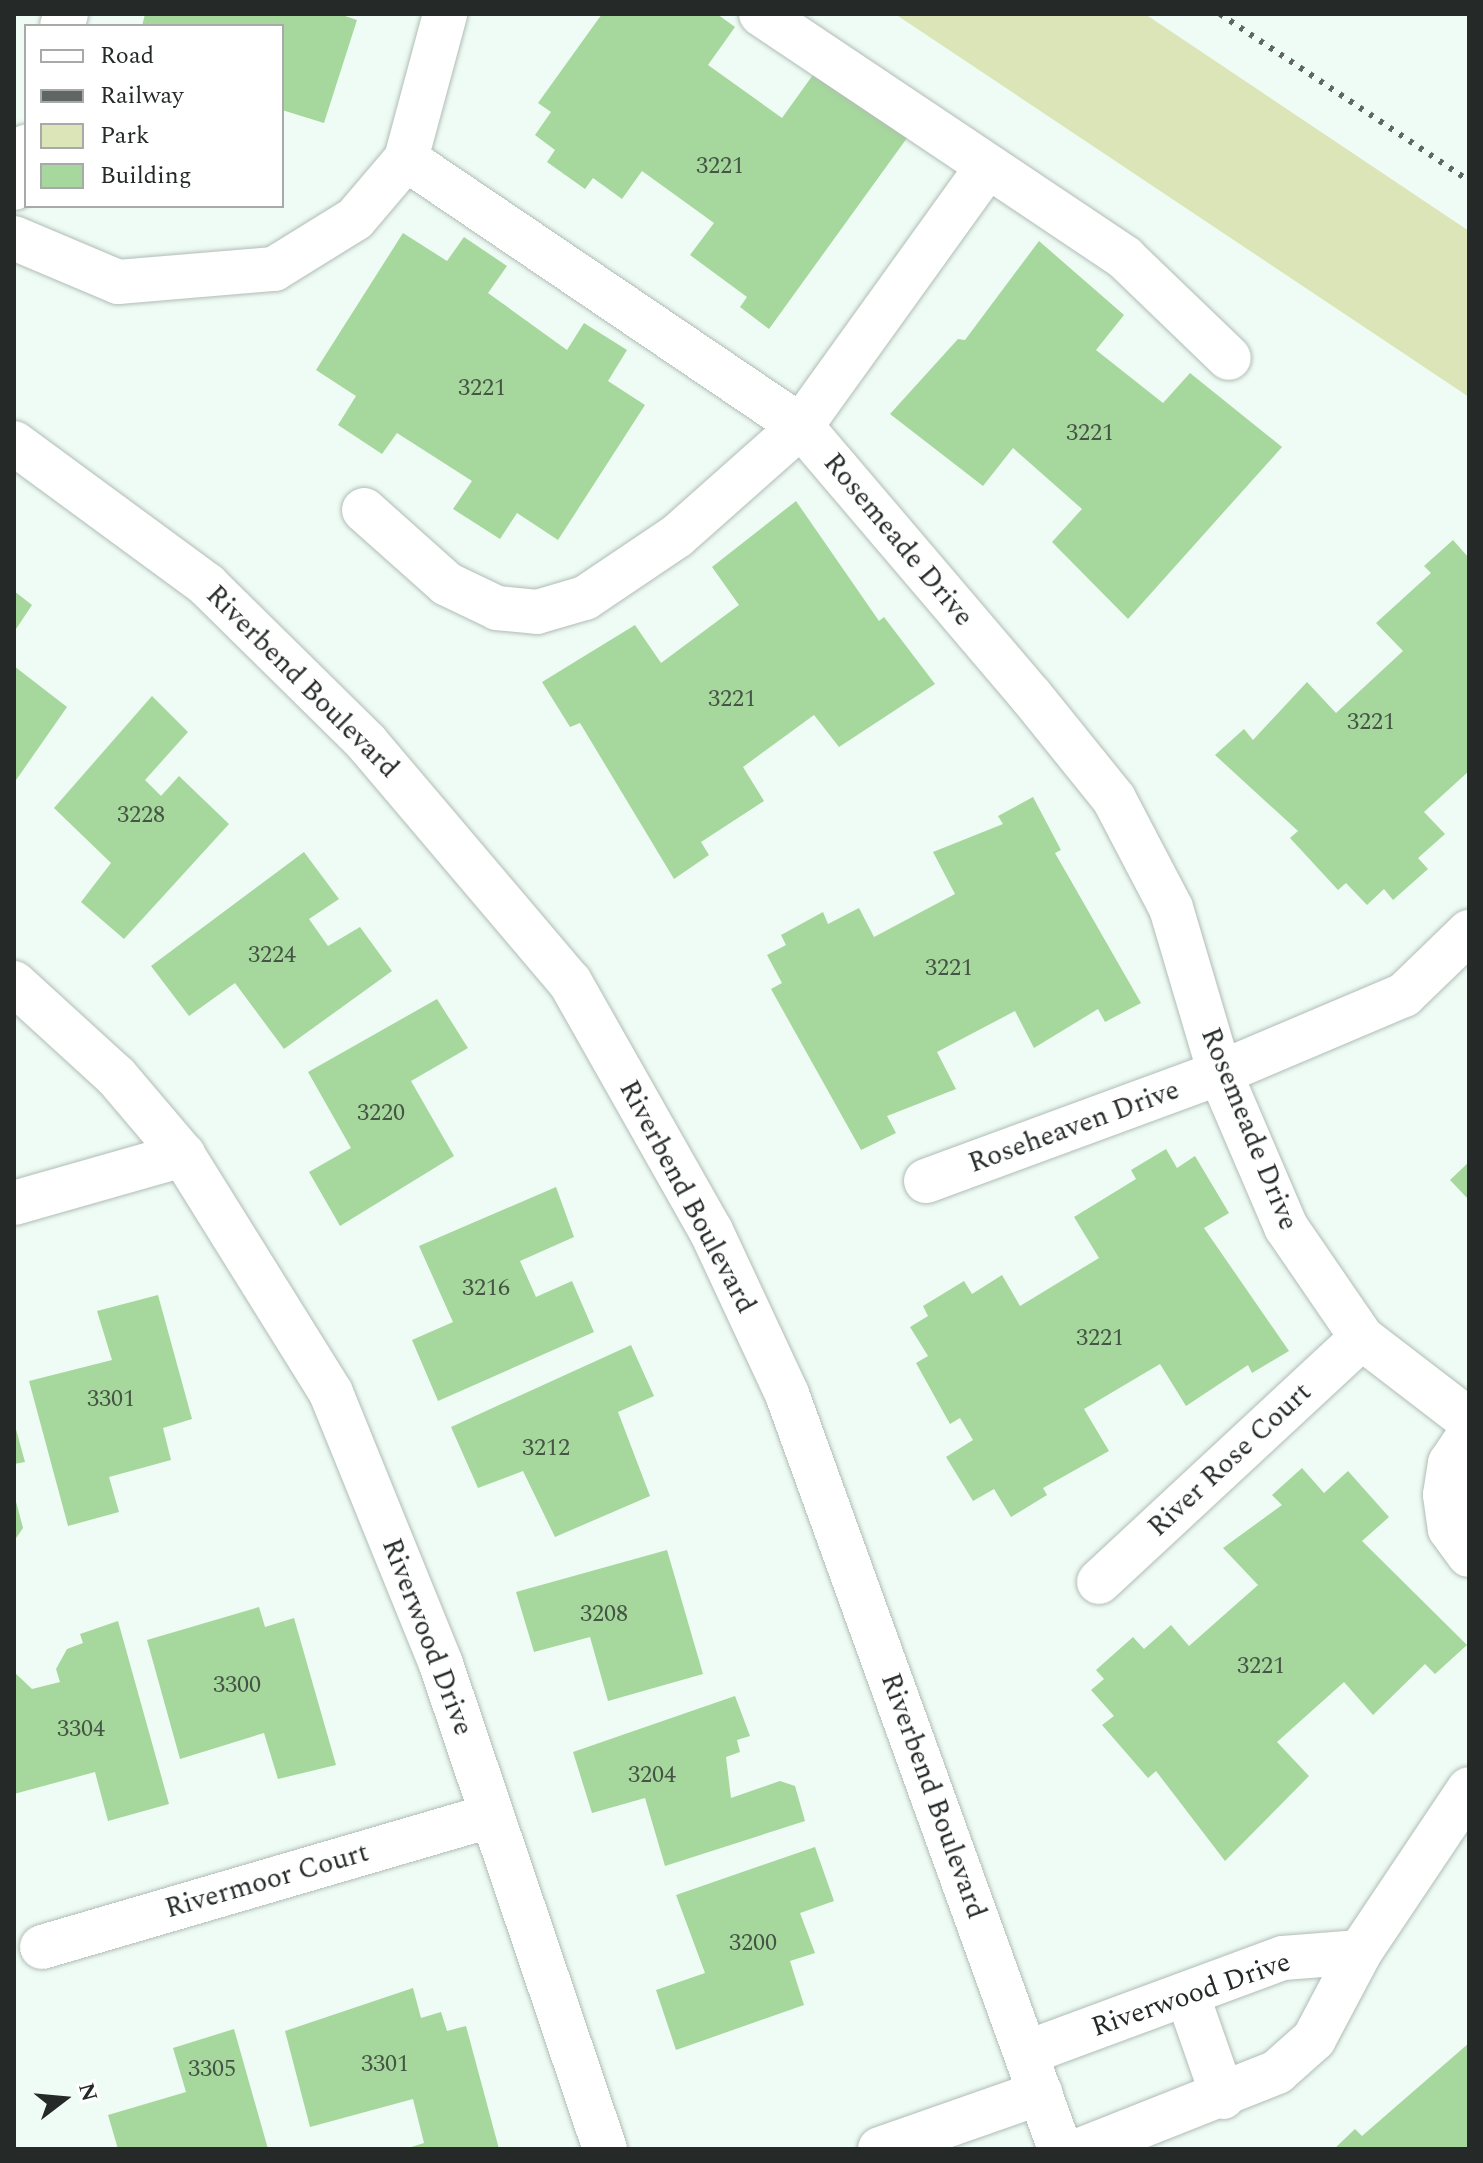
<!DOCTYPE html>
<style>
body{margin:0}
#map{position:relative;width:1483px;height:2163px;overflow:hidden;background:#effcf5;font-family:Spectral,serif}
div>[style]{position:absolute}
.green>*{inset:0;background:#dce5b7}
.building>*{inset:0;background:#a6d79c}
.roads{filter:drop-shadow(0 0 2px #b0bdb6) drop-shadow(0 0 2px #b0bdb6)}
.minor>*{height:44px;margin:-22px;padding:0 22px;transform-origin:22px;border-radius:22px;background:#fff}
.rail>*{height:6px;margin-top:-3px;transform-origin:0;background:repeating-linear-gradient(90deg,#5f6663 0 4px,transparent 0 12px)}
span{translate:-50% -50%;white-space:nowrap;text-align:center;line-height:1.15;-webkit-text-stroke:6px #fff;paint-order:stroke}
.number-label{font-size:24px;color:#455545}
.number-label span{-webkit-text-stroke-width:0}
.street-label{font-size:28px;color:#252a28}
.frame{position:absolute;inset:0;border:16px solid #252a28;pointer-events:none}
.legend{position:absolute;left:24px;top:24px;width:260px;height:184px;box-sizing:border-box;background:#fff;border:2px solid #a8aaa9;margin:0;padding:10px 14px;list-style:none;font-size:24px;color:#252a28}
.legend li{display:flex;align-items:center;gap:16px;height:40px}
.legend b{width:40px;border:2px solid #a8aaa9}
.north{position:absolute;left:24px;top:2059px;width:80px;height:80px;-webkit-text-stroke:6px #fff;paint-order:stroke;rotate:74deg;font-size:22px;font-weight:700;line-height:32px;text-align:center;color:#252a28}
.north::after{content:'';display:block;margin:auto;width:28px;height:36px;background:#252a28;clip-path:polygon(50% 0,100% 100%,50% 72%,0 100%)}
</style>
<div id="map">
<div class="green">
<i style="clip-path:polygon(895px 14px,1145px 14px,1469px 231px,1469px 397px)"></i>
</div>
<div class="building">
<i style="clip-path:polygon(145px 14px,339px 14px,357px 20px,324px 123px,282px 110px,282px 26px,142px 26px)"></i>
<i style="clip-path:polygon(602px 14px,717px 14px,735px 27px,708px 65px,782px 118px,815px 72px,907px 138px,769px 329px,740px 307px,747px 297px,690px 255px,714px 223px,642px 171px,622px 199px,593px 178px,585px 189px,547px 162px,555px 150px,535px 135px,551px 112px,538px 103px)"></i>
<i style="clip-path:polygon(403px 233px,447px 261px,464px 237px,507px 266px,488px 293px,567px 350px,584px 323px,627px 350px,608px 381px,645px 405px,558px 540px,517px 513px,500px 539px,453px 509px,472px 481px,397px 433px,382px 454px,338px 425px,356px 396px,316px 370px)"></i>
<i style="clip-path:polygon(1039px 241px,1124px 315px,1096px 350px,1163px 403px,1190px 373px,1282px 447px,1128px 619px,1052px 542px,1082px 509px,1013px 448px,983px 486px,890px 414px,958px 339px,965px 340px)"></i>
<i style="clip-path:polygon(796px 501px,879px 621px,884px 617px,935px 684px,839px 747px,814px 715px,743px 767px,764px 801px,701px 842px,709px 855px,674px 879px,580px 723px,570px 727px,542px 682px,635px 625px,661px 663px,739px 605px,712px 567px)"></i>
<i style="clip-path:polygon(1453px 540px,1469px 558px,1469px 771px,1424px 812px,1445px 834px,1418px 858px,1428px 869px,1393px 900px,1384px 889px,1367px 905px,1346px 883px,1338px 890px,1290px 838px,1298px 831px,1215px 755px,1244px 729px,1253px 740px,1307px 682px,1336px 713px,1403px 651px,1376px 623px,1431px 573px,1424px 566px)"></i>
<i style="clip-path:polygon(14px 591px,32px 605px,14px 632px)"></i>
<i style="clip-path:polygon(14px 666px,67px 707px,14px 783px)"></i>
<i style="clip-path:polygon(152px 696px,188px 732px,145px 780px,161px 796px,179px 776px,229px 824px,124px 939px,81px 902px,111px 863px,54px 808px)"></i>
<i style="clip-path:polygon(1033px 797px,1061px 850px,1055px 853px,1141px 1003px,1105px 1022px,1098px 1009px,1034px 1048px,1015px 1011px,937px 1052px,956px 1089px,887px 1116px,896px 1133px,861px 1150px,771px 989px,782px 983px,767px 955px,786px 945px,781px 935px,823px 912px,828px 924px,859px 908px,874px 937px,955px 894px,933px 852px,1003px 824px,998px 816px)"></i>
<i style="clip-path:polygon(304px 852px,339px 899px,309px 919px,328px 946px,360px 927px,392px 971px,284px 1049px,235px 983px,189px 1016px,151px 966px)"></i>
<i style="clip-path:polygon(437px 999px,468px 1048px,411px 1081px,454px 1156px,340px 1226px,309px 1172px,351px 1148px,308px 1072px)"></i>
<i style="clip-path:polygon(1166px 1149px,1177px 1168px,1195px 1156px,1229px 1213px,1204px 1228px,1289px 1351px,1252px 1373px,1248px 1365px,1186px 1406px,1160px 1364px,1084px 1409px,1109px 1451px,1043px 1488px,1047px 1495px,1011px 1517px,994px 1489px,973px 1501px,946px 1457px,973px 1440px,960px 1418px,950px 1424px,941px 1408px,916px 1363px,928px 1356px,910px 1327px,928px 1316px,923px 1306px,964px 1281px,972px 1294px,1002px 1275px,1020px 1306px,1099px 1258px,1074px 1217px,1136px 1179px,1131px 1170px)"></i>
<i style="clip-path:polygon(1469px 1162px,1469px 1200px,1450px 1180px)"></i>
<i style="clip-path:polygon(556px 1187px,574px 1237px,520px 1261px,536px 1297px,572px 1281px,594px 1332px,438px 1401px,412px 1340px,453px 1322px,419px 1246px)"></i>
<i style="clip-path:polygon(158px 1295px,192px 1419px,163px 1428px,171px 1460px,109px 1477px,119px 1512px,68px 1526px,29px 1381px,112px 1360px,97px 1311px)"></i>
<i style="clip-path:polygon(631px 1345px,654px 1396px,618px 1412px,650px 1496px,555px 1537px,523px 1471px,478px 1488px,451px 1427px)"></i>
<i style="clip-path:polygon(14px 1422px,25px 1462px,14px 1464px)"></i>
<i style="clip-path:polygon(1302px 1468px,1324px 1493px,1348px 1471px,1389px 1517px,1362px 1541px,1467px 1645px,1435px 1674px,1425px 1664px,1373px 1715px,1344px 1682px,1277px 1742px,1309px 1776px,1225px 1861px,1156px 1771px,1148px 1778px,1102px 1725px,1114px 1716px,1091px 1690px,1104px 1679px,1096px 1670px,1133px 1637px,1144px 1649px,1171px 1625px,1189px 1646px,1258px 1585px,1223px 1548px,1282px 1505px,1272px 1495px)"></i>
<i style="clip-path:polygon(14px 1494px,23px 1528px,14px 1541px)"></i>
<i style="clip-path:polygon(667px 1550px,703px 1674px,608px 1701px,590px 1637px,534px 1652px,516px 1592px)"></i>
<i style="clip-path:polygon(259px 1607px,265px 1627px,294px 1618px,336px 1765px,278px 1779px,264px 1733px,180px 1759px,147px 1640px)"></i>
<i style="clip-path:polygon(118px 1621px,169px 1804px,108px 1821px,95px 1772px,14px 1794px,14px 1672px,32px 1689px,60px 1682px,56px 1669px,67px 1649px,83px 1643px,80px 1634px)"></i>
<i style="clip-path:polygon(735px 1696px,750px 1736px,737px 1740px,740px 1752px,726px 1757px,731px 1798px,780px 1781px,795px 1786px,805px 1821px,665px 1866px,645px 1798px,592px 1813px,573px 1752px)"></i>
<i style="clip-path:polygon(815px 1847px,834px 1901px,800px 1913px,815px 1953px,790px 1961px,804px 2005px,676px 2050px,656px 1990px,705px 1973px,676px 1895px)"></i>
<i style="clip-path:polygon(413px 1988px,421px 2018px,441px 2012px,447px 2031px,466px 2026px,499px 2149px,405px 2149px,424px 2143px,413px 2099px,310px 2127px,285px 2031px)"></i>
<i style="clip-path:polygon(234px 2029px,268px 2149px,118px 2149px,108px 2115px,186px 2092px,173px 2048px)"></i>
<i style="clip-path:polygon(1469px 2043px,1469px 2149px,1334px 2149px,1355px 2129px,1362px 2136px)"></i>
</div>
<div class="roads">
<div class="minor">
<i style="left:761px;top:14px;width:438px;rotate:33.8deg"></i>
<i style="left:1125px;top:258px;width:144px;rotate:43.9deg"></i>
<i style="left:62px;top:26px;width:13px;rotate:-72deg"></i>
<i style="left:406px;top:159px;width:477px;rotate:34.1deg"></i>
<i style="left:801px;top:426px;width:355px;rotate:49.6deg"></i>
<i style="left:1031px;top:696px;width:132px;rotate:51.1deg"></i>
<i style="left:1114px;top:799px;width:123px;rotate:62.4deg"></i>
<i style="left:1171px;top:908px;width:172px;rotate:73.5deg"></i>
<i style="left:1220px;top:1073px;width:168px;rotate:66.8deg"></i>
<i style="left:1286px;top:1227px;width:135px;rotate:55.6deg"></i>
<i style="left:1362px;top:1338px;width:135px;rotate:37.5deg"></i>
<i style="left:14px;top:188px;width:43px;rotate:-73.7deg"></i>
<i style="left:14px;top:238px;width:113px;rotate:22.9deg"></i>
<i style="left:118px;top:282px;width:157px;rotate:-4.8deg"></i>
<i style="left:274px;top:269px;width:95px;rotate:-31.7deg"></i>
<i style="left:355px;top:219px;width:79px;rotate:-49.6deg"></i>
<i style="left:406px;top:159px;width:150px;rotate:-74.9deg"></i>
<i style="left:14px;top:443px;width:240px;rotate:36.3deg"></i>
<i style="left:207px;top:585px;width:225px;rotate:44.6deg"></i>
<i style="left:367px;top:743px;width:314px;rotate:49.7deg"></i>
<i style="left:570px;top:982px;width:286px;rotate:60.5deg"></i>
<i style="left:711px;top:1231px;width:180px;rotate:65deg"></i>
<i style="left:787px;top:1394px;width:803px;rotate:70.12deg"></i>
<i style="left:364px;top:510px;width:111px;rotate:41.7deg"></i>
<i style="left:447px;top:584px;width:55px;rotate:25.6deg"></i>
<i style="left:497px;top:608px;width:40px;rotate:5.7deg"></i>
<i style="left:537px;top:612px;width:50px;rotate:-16.3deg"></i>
<i style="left:585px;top:598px;width:111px;rotate:-34deg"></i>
<i style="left:677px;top:536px;width:166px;rotate:-41.6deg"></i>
<i style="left:801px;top:426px;width:319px;rotate:-54.3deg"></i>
<i style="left:14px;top:983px;width:138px;rotate:42.4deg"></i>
<i style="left:116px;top:1076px;width:104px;rotate:49.7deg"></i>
<i style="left:183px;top:1155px;width:280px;rotate:58.1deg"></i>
<i style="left:331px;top:1393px;width:292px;rotate:67.9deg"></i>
<i style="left:441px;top:1664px;width:512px;rotate:71.32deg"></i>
<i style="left:926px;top:1181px;width:313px;rotate:-20.2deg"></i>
<i style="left:1220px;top:1073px;width:200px;rotate:-23deg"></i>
<i style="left:1404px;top:995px;width:91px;rotate:-44.1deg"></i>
<i style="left:14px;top:1203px;width:176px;rotate:-15.9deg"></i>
<i style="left:1469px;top:1435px;width:34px;rotate:124deg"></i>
<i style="left:1450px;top:1463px;width:32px;rotate:99deg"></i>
<i style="left:1445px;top:1495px;width:34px;rotate:82deg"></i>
<i style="left:1450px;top:1529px;width:32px;rotate:54deg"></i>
<i style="left:1099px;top:1582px;width:359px;rotate:-42.9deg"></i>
<i style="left:42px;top:1947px;width:469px;rotate:-16.3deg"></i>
<i style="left:1187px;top:1994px;width:109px;rotate:70.7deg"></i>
<i style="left:1026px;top:2053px;width:274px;rotate:-20.3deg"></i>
<i style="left:1283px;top:1958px;width:77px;rotate:-4.5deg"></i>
<i style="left:880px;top:2149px;width:170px;rotate:-19.3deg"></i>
<i style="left:1083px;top:2149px;width:209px;rotate:-21.6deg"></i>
<i style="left:1277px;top:2072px;width:50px;rotate:-41.7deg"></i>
<i style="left:1314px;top:2039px;width:98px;rotate:-62.1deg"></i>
<i style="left:1360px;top:1952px;width:196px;rotate:-56.2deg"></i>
</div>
</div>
<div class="rail">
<i style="left:1220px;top:14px;width:300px;rotate:33.8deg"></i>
</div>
<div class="number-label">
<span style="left:720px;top:167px">3221</span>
<span style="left:482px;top:389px">3221</span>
<span style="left:1090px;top:434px">3221</span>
<span style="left:732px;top:700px">3221</span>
<span style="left:1371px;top:723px">3221</span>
<span style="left:141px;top:816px">3228</span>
<span style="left:272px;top:956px">3224</span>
<span style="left:949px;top:969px">3221</span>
<span style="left:381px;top:1114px">3220</span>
<span style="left:486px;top:1289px">3216</span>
<span style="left:1100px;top:1339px">3221</span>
<span style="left:111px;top:1400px">3301</span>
<span style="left:546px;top:1449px">3212</span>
<span style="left:604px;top:1615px">3208</span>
<span style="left:1261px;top:1667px">3221</span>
<span style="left:237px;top:1686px">3300</span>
<span style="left:81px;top:1730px">3304</span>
<span style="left:652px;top:1776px">3204</span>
<span style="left:753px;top:1944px">3200</span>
<span style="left:385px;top:2065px">3301</span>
<span style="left:212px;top:2070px">3305</span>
</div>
<div class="street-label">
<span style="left:898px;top:540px;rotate:50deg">Rosemeade Drive</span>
<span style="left:302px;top:682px;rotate:45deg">Riverbend Boulevard</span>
<span style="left:1074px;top:1127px;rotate:-20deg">Roseheaven Drive</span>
<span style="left:1249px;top:1129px;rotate:68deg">Rosemeade Drive</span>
<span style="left:687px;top:1197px;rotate:62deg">Riverbend Boulevard</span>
<span style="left:1230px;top:1460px;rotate:-43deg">River Rose Court</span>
<span style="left:427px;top:1637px;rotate:69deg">Riverwood Drive</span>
<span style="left:933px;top:1796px;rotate:70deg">Riverbend Boulevard</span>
<span style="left:267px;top:1881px;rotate:-16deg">Rivermoor Court</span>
<span style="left:1191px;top:1995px;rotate:-19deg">Riverwood Drive</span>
</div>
<div class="frame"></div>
<ul class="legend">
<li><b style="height:10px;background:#fff"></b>Road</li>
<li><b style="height:10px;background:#5f6663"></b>Railway</li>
<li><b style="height:22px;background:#dce5b7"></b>Park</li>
<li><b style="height:22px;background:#a6d79c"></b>Building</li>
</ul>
<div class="north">N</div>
</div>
